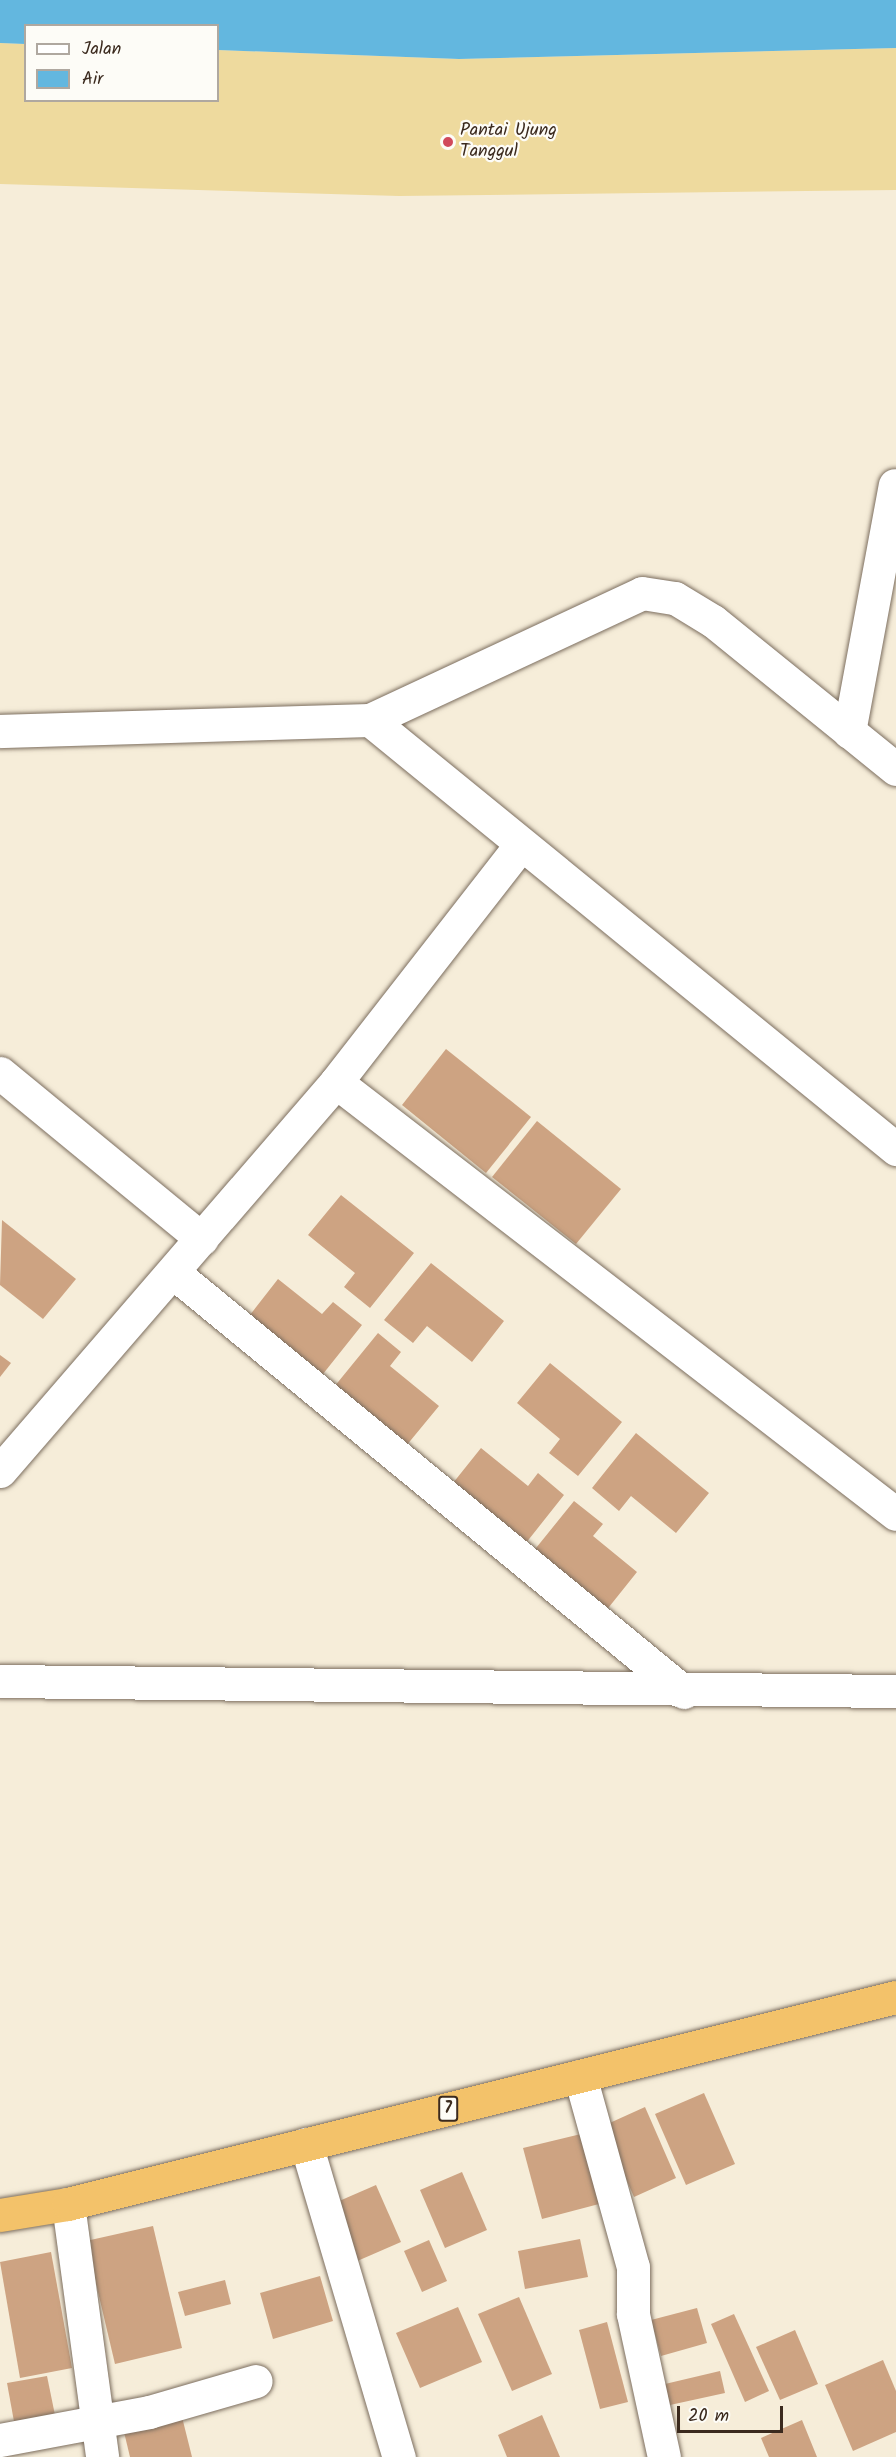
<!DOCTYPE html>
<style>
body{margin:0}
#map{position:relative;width:896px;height:2457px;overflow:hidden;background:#f6edd9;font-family:Kalam,sans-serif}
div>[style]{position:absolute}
.sand>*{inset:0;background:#eeda9e}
.water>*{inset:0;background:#63b7df}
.building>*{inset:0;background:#cda382}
.roads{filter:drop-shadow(0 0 2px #7c6e5f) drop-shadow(0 0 2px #7c6e5f)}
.minor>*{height:33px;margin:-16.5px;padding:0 16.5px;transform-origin:16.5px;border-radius:16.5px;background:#fff}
.highway>*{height:33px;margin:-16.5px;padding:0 16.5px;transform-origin:16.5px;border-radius:16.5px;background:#f3c26a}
.dots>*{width:16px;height:16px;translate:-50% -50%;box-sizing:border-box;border:3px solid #fdfcf7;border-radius:50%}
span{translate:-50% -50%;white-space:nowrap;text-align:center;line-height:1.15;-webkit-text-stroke:4.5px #fdfcf7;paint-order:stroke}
.shield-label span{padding:2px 4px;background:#fdfcf7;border:2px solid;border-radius:4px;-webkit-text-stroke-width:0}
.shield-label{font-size:16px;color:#3b2a1e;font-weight:700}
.poi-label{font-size:18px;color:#3b2a1e}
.left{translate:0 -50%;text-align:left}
.legend{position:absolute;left:24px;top:24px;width:195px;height:78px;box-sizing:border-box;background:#fdfcf7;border:2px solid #afa8a0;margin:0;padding:8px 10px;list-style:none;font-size:18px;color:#3b2a1e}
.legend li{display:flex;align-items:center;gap:12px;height:30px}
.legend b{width:30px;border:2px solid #afa8a0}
.scale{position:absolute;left:677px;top:2406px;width:106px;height:27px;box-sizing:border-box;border:3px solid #3b2a1e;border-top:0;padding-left:8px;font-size:18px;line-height:21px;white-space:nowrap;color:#3b2a1e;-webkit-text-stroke:4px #fdfcf7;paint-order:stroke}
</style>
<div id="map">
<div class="sand">
<i style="clip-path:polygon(0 43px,25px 44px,26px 100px,218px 100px,218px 50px,459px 59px,896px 48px,896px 190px,399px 196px,0 184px)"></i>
</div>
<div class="water">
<i style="clip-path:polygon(0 0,896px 0,896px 48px,459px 59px,218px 50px,218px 26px,26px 26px,25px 44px,0 43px)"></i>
</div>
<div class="building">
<i style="clip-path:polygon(446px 1049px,531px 1117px,486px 1173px,402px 1105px)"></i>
<i style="clip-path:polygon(537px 1121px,621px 1189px,576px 1244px,492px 1177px)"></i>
<i style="clip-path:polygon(341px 1195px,414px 1253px,370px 1308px,344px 1287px,355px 1273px,308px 1235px)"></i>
<i style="clip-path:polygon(2px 1220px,76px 1279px,43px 1319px,0 1285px)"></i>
<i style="clip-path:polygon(431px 1263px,504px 1321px,472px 1362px,427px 1326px,413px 1343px,384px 1320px)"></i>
<i style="clip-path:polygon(278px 1279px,322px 1314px,333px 1302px,362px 1325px,319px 1379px,246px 1320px)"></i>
<i style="clip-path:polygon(378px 1333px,401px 1352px,390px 1366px,439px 1406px,406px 1446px,334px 1387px)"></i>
<i style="clip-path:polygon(0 1355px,11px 1363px,0 1377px)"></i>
<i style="clip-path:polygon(550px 1363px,622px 1422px,578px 1476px,549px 1453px,560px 1439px,517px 1403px)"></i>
<i style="clip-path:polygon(636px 1433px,709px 1493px,676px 1533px,631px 1496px,619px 1511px,592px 1488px)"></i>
<i style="clip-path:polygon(481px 1448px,528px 1486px,538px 1473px,564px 1495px,522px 1548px,449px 1488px)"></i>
<i style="clip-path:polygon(574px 1501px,603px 1524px,593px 1536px,637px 1572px,605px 1612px,532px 1553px)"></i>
<i style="clip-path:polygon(704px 2093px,735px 2164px,686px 2185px,655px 2114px)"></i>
<i style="clip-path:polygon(645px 2107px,676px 2178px,634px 2197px,603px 2126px)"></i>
<i style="clip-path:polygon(581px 2134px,599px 2204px,542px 2219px,523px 2148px)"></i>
<i style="clip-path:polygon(462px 2172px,487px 2230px,445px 2248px,420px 2190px)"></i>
<i style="clip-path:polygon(376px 2185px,401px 2242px,355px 2262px,330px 2205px)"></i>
<i style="clip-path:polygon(153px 2226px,182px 2348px,115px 2364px,86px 2241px)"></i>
<i style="clip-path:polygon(580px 2239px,588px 2277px,525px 2289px,518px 2251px)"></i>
<i style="clip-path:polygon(429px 2240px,447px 2281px,422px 2292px,404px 2251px)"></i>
<i style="clip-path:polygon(51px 2252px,72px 2368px,20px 2378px,0 2262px)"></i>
<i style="clip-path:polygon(320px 2276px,333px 2321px,273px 2339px,260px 2293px)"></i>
<i style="clip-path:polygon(225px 2280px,231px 2304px,185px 2316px,178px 2292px)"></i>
<i style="clip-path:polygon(519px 2297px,552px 2374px,512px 2391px,478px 2314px)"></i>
<i style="clip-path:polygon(458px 2307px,482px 2362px,420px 2388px,396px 2333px)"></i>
<i style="clip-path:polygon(697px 2308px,707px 2343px,661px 2356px,651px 2320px)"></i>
<i style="clip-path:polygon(734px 2314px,769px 2391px,745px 2402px,711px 2324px)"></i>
<i style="clip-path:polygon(607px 2322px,628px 2402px,600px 2409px,579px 2330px)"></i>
<i style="clip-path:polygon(795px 2330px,818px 2384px,780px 2400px,756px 2347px)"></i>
<i style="clip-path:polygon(883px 2360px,896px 2391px,896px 2432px,853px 2451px,825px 2385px)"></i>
<i style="clip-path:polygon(720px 2371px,725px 2393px,670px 2405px,665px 2384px)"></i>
<i style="clip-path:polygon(47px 2376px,56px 2420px,15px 2427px,7px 2383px)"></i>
<i style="clip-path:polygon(542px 2415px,560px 2457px,507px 2457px,498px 2435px)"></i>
<i style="clip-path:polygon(182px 2417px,192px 2457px,130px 2457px,124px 2432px)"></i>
<i style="clip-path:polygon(802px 2420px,817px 2457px,769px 2457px,761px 2438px)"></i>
</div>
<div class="roads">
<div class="minor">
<i style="left:370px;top:720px;width:679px;rotate:39.2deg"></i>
<i style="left:0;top:731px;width:370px;rotate:-1.7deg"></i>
<i style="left:370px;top:720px;width:300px;rotate:-25deg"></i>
<i style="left:642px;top:593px;width:33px;rotate:9deg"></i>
<i style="left:675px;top:598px;width:44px;rotate:31.2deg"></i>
<i style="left:713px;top:621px;width:235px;rotate:39deg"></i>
<i style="left:849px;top:732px;width:251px;rotate:-79.5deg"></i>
<i style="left:0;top:1073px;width:261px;rotate:39.4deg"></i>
<i style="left:336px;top:1082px;width:299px;rotate:-52.1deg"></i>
<i style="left:174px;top:1273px;width:660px;rotate:39.41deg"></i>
<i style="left:0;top:1471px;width:514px;rotate:-49.18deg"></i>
<i style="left:336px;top:1082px;width:707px;rotate:37.65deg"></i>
<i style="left:0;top:1681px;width:896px;rotate:0.64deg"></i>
<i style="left:580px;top:2076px;width:198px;rotate:74.5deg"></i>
<i style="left:633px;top:2267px;width:47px;rotate:90deg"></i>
<i style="left:633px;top:2314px;width:146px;rotate:77.8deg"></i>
<i style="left:306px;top:2144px;width:327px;rotate:73.5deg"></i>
<i style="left:68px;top:2204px;width:255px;rotate:82.3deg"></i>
<i style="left:0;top:2440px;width:152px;rotate:-10.6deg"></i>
<i style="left:149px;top:2412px;width:111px;rotate:-16.2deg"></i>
</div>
<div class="highway">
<i style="left:0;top:2215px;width:69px;rotate:-9.2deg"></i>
<i style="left:68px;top:2204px;width:853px;rotate:-14.04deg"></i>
</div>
</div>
<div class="dots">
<i style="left:448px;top:142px;background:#d1495b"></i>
</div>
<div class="shield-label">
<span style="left:448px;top:2109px">7</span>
</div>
<div class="poi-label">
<span class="left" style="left:460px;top:142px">Pantai Ujung<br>Tanggul</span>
</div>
<ul class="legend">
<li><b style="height:8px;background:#fff"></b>Jalan</li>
<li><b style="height:16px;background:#63b7df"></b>Air</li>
</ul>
<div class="scale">20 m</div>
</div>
